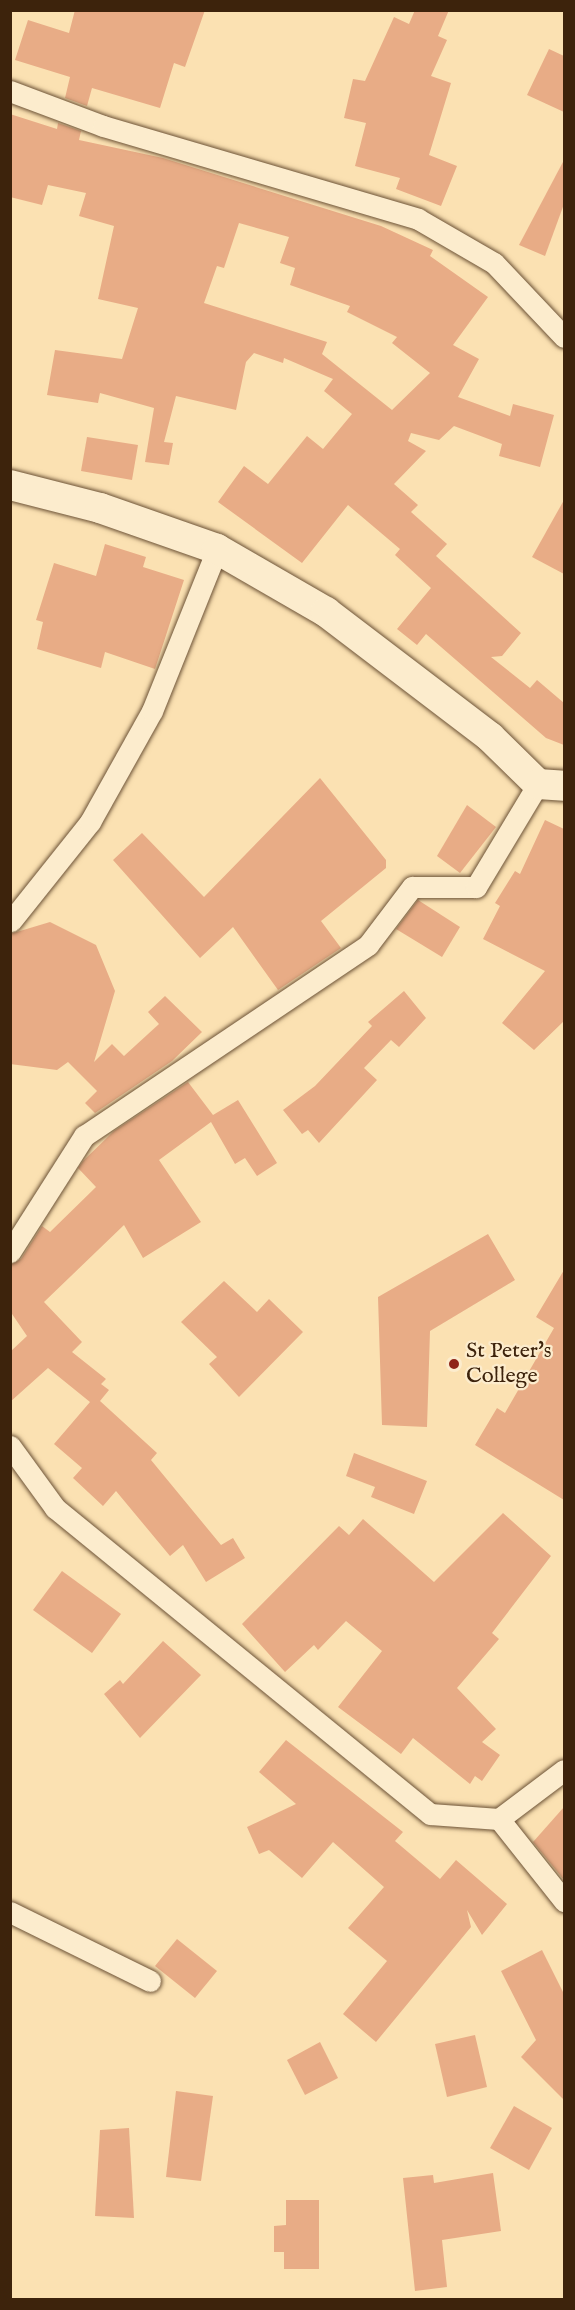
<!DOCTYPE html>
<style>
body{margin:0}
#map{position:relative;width:575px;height:2310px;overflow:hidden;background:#fbe1b2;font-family:"IM FELL English",serif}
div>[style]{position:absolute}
.building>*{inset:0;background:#e8ac86}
.roads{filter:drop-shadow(0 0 2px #6c5236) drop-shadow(0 0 2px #6c5236)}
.street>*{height:21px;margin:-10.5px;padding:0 10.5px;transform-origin:10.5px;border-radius:10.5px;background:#fceccd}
.secondary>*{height:30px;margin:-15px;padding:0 15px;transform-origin:15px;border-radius:15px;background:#fceccd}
.dots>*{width:16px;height:16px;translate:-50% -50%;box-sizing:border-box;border:3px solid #fceccd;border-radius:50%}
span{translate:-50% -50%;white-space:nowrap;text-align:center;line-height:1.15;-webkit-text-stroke:4.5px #fceccd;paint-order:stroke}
.poi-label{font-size:22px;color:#3d230c}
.left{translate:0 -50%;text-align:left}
.frame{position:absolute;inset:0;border:12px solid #3d230c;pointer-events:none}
</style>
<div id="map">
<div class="building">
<i style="clip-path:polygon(75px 10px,205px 10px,185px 67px,174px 63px,160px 108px,92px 88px,87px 106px,65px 98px,70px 77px,15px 60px,28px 20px,69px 33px)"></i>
<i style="clip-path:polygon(415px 10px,449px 10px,438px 36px,447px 40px,431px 76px,451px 83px,429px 155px,457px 166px,441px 206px,396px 189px,400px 178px,355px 166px,366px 123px,344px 118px,353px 79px,365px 81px,394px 17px,409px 24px)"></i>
<i style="clip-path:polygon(549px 49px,564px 56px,564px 112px,527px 95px)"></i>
<i style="clip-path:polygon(evenodd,10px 114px,57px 129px,58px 123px,81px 131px,79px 140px,163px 158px,381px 226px,433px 250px,430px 256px,488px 297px,453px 345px,479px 359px,458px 397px,510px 416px,513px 404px,554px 415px,540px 467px,499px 456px,502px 444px,454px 426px,439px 440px,411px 433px,408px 441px,426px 451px,394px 484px,418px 505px,411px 512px,447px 544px,436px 556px,521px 633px,502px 656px,491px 657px,530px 688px,537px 680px,564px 703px,564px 745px,546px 738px,426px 634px,417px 645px,397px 629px,431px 588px,395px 555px,400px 549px,348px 505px,302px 563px,218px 502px,244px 466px,268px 484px,307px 436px,323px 449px,352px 414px,324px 391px,333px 379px,284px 358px,283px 363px,254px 353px,246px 362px,236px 410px,176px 396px,164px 442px,173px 443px,169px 465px,145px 462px,154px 408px,100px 393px,98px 403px,47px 395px,55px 350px,122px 359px,138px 308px,98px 299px,114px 226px,79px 216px,86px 193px,48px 185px,42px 205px,10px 197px,10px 114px,239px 223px,289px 237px,280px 263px,295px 268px,290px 285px,350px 306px,347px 312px,397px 337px,392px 343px,430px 373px,392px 410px,322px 354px,327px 342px,204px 303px,217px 266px,224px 268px,239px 223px)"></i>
<i style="clip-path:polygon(564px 160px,564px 204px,545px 256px,519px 245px)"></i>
<i style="clip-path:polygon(87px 437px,138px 445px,132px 480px,81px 471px)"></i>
<i style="clip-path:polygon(564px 500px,564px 574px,532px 557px)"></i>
<i style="clip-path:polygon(105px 544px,146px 557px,143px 567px,184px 580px,155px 669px,105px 652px,101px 668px,37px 649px,43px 622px,36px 620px,54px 563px,96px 576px)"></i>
<i style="clip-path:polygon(320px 778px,386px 860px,386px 868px,321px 921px,341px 948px,278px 990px,233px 927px,200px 958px,113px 860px,142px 833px,204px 897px)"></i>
<i style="clip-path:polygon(467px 805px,496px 827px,460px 873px,437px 856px)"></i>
<i style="clip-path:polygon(545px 820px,564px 829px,564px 1021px,534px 1050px,502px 1023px,545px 971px,483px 939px,500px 906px,495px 903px,515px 871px,520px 874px)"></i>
<i style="clip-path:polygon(418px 900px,460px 927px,442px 957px,396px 929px)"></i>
<i style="clip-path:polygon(50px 922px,96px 945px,115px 991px,94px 1062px,112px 1044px,124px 1056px,159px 1024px,148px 1012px,165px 996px,202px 1032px,172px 1061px,95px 1113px,85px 1103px,97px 1091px,68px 1062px,57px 1070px,10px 1064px,10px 934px)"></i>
<i style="clip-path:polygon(404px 991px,426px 1018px,399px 1047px,391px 1040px,364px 1068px,377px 1080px,319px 1143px,308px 1130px,302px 1134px,283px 1110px,315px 1086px,372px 1026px,368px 1022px)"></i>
<i style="clip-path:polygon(188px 1082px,213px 1115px,238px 1100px,277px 1163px,257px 1176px,245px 1158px,235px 1164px,211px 1122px,159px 1160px,201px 1222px,143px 1258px,124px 1225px,44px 1302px,82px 1342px,72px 1352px,106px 1379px,101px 1384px,109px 1390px,100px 1401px,157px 1453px,151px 1460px,221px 1545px,233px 1538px,245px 1558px,206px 1582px,183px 1545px,170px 1556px,116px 1491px,103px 1506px,73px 1478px,82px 1468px,54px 1444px,90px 1402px,48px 1368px,10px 1402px,10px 1352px,27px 1336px,10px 1311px,10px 1265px,21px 1259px,42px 1226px,50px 1232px,96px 1187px,78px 1168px,83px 1161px,114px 1131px)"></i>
<i style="clip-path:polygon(488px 1234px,515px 1280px,430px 1331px,427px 1427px,382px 1425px,378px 1297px)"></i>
<i style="clip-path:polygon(564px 1270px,564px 1500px,475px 1445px,497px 1408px,505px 1413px,554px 1328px,536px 1317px)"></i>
<i style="clip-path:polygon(224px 1281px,257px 1312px,269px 1299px,303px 1332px,239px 1397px,209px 1364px,217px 1357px,181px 1322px)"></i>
<i style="clip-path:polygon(354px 1453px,427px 1481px,414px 1514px,371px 1497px,375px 1487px,346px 1476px)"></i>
<i style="clip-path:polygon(503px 1513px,551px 1556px,492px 1633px,499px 1639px,457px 1688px,496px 1729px,482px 1742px,500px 1755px,482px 1781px,475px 1776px,470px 1784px,413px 1738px,401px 1754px,338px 1707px,382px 1651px,346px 1621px,318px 1650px,314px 1645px,285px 1672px,242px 1624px,339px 1526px,349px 1535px,363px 1519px,434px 1582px)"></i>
<i style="clip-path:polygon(62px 1571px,121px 1614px,92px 1653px,33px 1610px)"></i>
<i style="clip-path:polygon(163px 1641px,201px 1675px,140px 1738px,104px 1694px,120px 1680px,123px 1684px)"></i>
<i style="clip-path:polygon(286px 1740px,403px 1832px,395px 1841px,440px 1879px,456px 1860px,507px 1904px,482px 1935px,467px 1910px,471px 1927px,376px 2042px,343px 2014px,387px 1961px,348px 1928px,384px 1887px,333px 1842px,302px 1878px,269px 1850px,259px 1854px,247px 1827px,296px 1804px,259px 1772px)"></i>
<i style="clip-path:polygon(564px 1807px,564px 1880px,533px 1842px)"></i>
<i style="clip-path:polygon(177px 1939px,217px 1971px,195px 1998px,155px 1966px)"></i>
<i style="clip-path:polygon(542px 1950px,564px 1994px,564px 2100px,521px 2057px,536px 2040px,501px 1971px)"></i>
<i style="clip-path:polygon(475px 2035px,487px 2087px,447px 2097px,435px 2044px)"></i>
<i style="clip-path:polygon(320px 2042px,338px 2078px,305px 2095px,287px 2060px)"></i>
<i style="clip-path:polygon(176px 2091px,213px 2096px,201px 2181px,166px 2177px)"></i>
<i style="clip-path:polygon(514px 2106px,552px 2128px,529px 2170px,490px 2148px)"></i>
<i style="clip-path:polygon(129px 2128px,134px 2218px,95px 2216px,100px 2130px)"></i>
<i style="clip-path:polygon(493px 2173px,501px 2231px,442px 2240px,447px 2287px,415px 2291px,403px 2178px,433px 2175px,434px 2183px)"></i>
<i style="clip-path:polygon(286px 2200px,319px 2200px,319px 2269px,284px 2269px,284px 2252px,274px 2252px,274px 2226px,286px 2225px)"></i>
</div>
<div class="roads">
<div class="street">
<i style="left:10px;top:91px;width:99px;rotate:20.6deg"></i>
<i style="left:103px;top:126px;width:328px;rotate:16.4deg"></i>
<i style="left:418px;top:219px;width:88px;rotate:30.1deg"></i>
<i style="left:494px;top:263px;width:102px;rotate:46.6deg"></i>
<i style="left:11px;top:921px;width:127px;rotate:-51.4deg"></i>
<i style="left:90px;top:822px;width:127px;rotate:-60.8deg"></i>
<i style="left:152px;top:711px;width:175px;rotate:-68.1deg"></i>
<i style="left:10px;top:1252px;width:138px;rotate:-57.5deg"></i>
<i style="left:84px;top:1136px;width:342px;rotate:-33.9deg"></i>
<i style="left:368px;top:945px;width:73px;rotate:-52.8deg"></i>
<i style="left:412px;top:887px;width:64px"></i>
<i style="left:476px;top:887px;width:120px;rotate:-59deg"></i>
<i style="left:10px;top:1446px;width:77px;rotate:54deg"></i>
<i style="left:55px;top:1508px;width:484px;rotate:39.2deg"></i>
<i style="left:430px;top:1814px;width:69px;rotate:4.1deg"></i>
<i style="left:499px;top:1819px;width:81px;rotate:-37deg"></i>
<i style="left:499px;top:1819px;width:105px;rotate:51.6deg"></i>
<i style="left:10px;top:1912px;width:156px;rotate:26.2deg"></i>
</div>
<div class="secondary">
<i style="left:10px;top:485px;width:93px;rotate:14.3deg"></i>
<i style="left:100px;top:508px;width:124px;rotate:19.3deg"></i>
<i style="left:217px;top:549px;width:126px;rotate:30deg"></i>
<i style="left:326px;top:612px;width:206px;rotate:37.3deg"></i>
<i style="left:490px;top:737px;width:67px;rotate:44.4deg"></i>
<i style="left:538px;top:784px;width:26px;rotate:4deg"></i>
</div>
</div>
<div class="dots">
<i style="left:454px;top:1364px;background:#8f2418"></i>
</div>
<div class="poi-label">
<span class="left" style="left:466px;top:1364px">St Peter's<br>College</span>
</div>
<div class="frame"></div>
</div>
